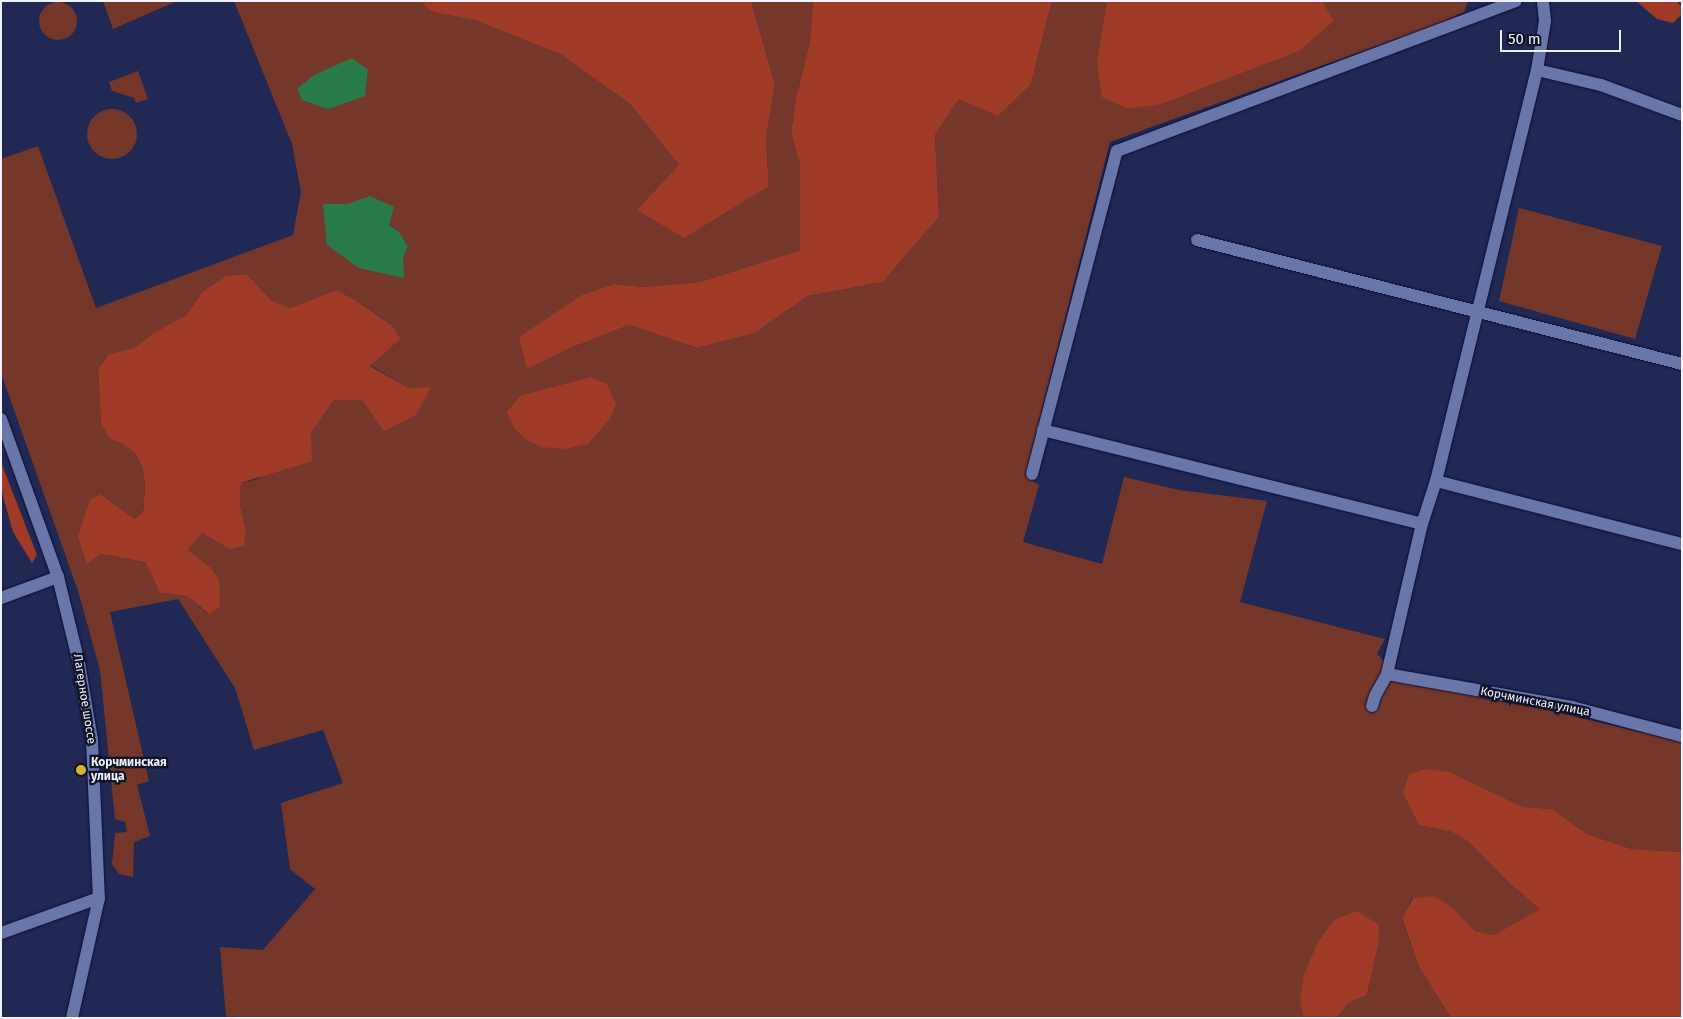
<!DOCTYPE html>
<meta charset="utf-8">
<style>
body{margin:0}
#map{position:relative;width:1683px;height:1019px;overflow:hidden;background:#202853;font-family:"Fira Sans",sans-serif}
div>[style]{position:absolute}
.green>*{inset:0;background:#75372a}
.round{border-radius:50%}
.forest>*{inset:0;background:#9e3a26}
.water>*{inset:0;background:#297a49}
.roads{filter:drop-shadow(0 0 1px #0b0e37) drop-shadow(0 0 1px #0b0e37)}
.minor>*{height:12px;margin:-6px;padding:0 6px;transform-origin:6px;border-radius:6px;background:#6976a8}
.tertiary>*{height:12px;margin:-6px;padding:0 6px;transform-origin:6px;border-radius:6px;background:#6976a8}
.dots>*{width:14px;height:14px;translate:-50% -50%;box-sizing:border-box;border:2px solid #0f1326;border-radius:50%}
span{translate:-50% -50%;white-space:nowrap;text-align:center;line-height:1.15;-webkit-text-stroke:4.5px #0f1326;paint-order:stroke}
.street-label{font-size:12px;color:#f0f3ff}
.poi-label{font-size:12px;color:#f0f3ff;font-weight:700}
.left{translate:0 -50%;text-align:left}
.frame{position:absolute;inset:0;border:2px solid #f0f3ff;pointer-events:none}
.scale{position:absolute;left:1500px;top:30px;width:121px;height:22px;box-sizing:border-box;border:2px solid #f0f3ff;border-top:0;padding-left:6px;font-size:15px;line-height:18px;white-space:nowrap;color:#f0f3ff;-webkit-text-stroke:4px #0f1326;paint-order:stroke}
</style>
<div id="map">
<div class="green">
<i style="clip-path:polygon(103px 1px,177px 1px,113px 29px)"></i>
<i style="clip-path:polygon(evenodd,234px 1px,420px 1px,432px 12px,474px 20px,562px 55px,631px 105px,679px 165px,769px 186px,766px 139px,775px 84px,751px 1px,813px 1px,810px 41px,796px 98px,791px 133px,800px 165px,800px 250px,700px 282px,643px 287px,615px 284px,527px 369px,573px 347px,629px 325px,697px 348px,755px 333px,808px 296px,883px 282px,939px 217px,935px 135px,959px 99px,1031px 84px,1052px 1px,1468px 1px,1464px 12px,1438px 24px,1110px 142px,1025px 476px,1039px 485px,1023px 542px,1102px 564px,1124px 477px,1179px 490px,1267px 501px,1240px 602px,1385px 639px,1377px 654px,1399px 675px,1682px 742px,1682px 852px,1632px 849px,1587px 834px,1552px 809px,1523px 807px,1450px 772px,1419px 825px,1452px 832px,1469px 842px,1510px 884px,1541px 909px,1494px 935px,1475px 931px,1452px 907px,1412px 898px,1402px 919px,1419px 967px,1451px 1018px,1337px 1018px,1348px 1003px,1367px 995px,1378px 946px,1300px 1001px,1303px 1018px,226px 1017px,220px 947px,263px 950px,315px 889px,290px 869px,281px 803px,343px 783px,323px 730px,254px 750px,235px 688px,178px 599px,110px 612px,149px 781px,137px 785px,150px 836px,134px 842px,133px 877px,119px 874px,112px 864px,115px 833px,127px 832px,125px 822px,115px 819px,100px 670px,78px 591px,1px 373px,1px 159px,38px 146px,96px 308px,293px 235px,301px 192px,292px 144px,234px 1px,323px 204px,348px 204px,389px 225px,399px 232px,408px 246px,403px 258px,323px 204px,234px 1px,247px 274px,271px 300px,290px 308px,336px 290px,354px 299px,385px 320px,393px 326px,399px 339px,370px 365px,409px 388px,362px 400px,334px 400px,310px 432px,258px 479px,241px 483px,240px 505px,246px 530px,229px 549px,202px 533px,188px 550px,209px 566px,208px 614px,187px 596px,160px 593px,145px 562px,100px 554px,87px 563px,100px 494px,135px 519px,143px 512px,145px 488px,143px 469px,135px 453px,121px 443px,110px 439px,101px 424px,98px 369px,109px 354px,134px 348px,152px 334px,186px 315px,203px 291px,226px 276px,247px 274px,234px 1px,590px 377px,565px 449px,521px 395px,590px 377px)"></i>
<i class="round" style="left:39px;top:2px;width:38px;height:38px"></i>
<i style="clip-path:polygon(138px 71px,148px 99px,136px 103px,134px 98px,112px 91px,109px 82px)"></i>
<i class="round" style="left:87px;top:109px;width:50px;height:50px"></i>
<i style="clip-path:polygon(1519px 208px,1662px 246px,1635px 339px,1499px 301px)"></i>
</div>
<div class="forest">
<i style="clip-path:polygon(420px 1px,751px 1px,775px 84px,766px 139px,769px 186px,684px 238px,637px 210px,679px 165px,631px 105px,562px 55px,474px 20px,432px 12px)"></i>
<i style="clip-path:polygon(813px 1px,1052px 1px,1031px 84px,998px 116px,959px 99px,935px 135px,939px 217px,883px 282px,808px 296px,755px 333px,697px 348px,629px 325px,573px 347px,527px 369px,519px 337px,582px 295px,615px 284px,643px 287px,700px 282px,800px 250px,800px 165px,791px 133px,796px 98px,810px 41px)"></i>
<i style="clip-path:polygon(1107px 1px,1322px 1px,1334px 21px,1299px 51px,1161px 104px,1128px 109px,1102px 97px,1097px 63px)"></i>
<i style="clip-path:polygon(1636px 1px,1676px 1px,1682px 7px,1682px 14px,1673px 23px,1657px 19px)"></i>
<i style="clip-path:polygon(247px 274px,271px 300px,290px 308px,336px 290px,354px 299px,393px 326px,400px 339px,370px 366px,409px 388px,431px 387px,416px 415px,384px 431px,362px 400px,334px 400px,311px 432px,312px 461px,241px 483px,240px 505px,246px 530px,244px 546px,229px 549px,202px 533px,188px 550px,209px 566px,219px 579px,220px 606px,209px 614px,187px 596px,160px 593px,145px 562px,100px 554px,87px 564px,78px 537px,90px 500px,100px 494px,135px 519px,143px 512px,145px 488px,143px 469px,135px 453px,121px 443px,110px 439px,101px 424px,98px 369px,109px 354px,134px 348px,152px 334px,186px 315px,203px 291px,226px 276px)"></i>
<i style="clip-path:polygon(590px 377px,607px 384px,616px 404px,610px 419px,588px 444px,565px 449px,541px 447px,524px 438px,514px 428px,507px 412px,521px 395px)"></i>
<i style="clip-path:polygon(1px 462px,37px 555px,32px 563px,13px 532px,1px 489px)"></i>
<i style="clip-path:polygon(1427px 769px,1450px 772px,1523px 807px,1552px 809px,1587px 834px,1632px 849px,1682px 852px,1682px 1018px,1451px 1018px,1419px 967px,1402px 918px,1413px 898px,1434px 896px,1452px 907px,1475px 931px,1494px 935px,1540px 909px,1510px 884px,1469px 842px,1452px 832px,1419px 825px,1403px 793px,1409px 774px)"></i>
<i style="clip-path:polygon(1357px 911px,1379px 925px,1378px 946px,1367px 995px,1348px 1003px,1337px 1018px,1303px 1018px,1300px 1001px,1304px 974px,1318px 942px,1334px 920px)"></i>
</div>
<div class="water">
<i style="clip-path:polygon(352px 58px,368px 70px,365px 96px,328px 109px,302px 100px,297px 89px,314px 75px)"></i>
<i style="clip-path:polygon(370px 196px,394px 207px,389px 225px,399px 232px,408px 246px,403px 258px,404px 278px,359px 268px,327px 245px,323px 204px,348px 204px)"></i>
</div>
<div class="roads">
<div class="minor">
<i style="left:1537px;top:70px;width:66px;rotate:13.2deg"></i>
<i style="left:1601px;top:85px;width:86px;rotate:20.3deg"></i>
<i style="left:1197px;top:240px;width:501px;rotate:14.34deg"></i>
<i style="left:1043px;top:430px;width:390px;rotate:13.9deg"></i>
<i style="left:1032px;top:474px;width:334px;rotate:-75.3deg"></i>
<i style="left:1117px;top:151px;width:426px;rotate:-20.6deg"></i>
<i style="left:1436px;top:481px;width:254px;rotate:14.4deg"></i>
<i style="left:1px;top:598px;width:61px;rotate:-20.2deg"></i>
<i style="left:1387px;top:674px;width:188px;rotate:10.1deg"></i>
<i style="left:1572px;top:707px;width:114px;rotate:14.8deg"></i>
<i style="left:1372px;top:706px;width:10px;rotate:-73deg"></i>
<i style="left:1375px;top:696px;width:25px;rotate:-61deg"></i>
<i style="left:1387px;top:674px;width:154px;rotate:-76.9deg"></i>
<i style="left:1422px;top:524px;width:45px;rotate:-72deg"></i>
<i style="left:1436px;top:481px;width:423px;rotate:-76.2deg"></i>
<i style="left:1537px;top:70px;width:50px;rotate:-80.7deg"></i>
<i style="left:1545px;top:21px;width:20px;rotate:-96deg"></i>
<i style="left:1px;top:933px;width:104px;rotate:-19.7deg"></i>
</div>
<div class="tertiary">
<i style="left:1px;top:419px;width:168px;rotate:70.2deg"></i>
<i style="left:58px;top:577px;width:89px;rotate:76.3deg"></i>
<i style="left:79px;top:663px;width:78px;rotate:80.4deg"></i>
<i style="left:92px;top:740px;width:158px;rotate:87.5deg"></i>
<i style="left:99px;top:898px;width:123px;rotate:102.7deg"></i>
</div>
</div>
<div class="dots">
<i style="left:81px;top:770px;background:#d7b434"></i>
</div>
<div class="street-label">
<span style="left:84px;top:699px;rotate:81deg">Лагерное шоссе</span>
<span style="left:1535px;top:702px;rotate:11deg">Корчминская улица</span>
</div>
<div class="poi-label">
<span class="left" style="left:91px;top:770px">Корчминская<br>улица</span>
</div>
<div class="frame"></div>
<div class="scale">50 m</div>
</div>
